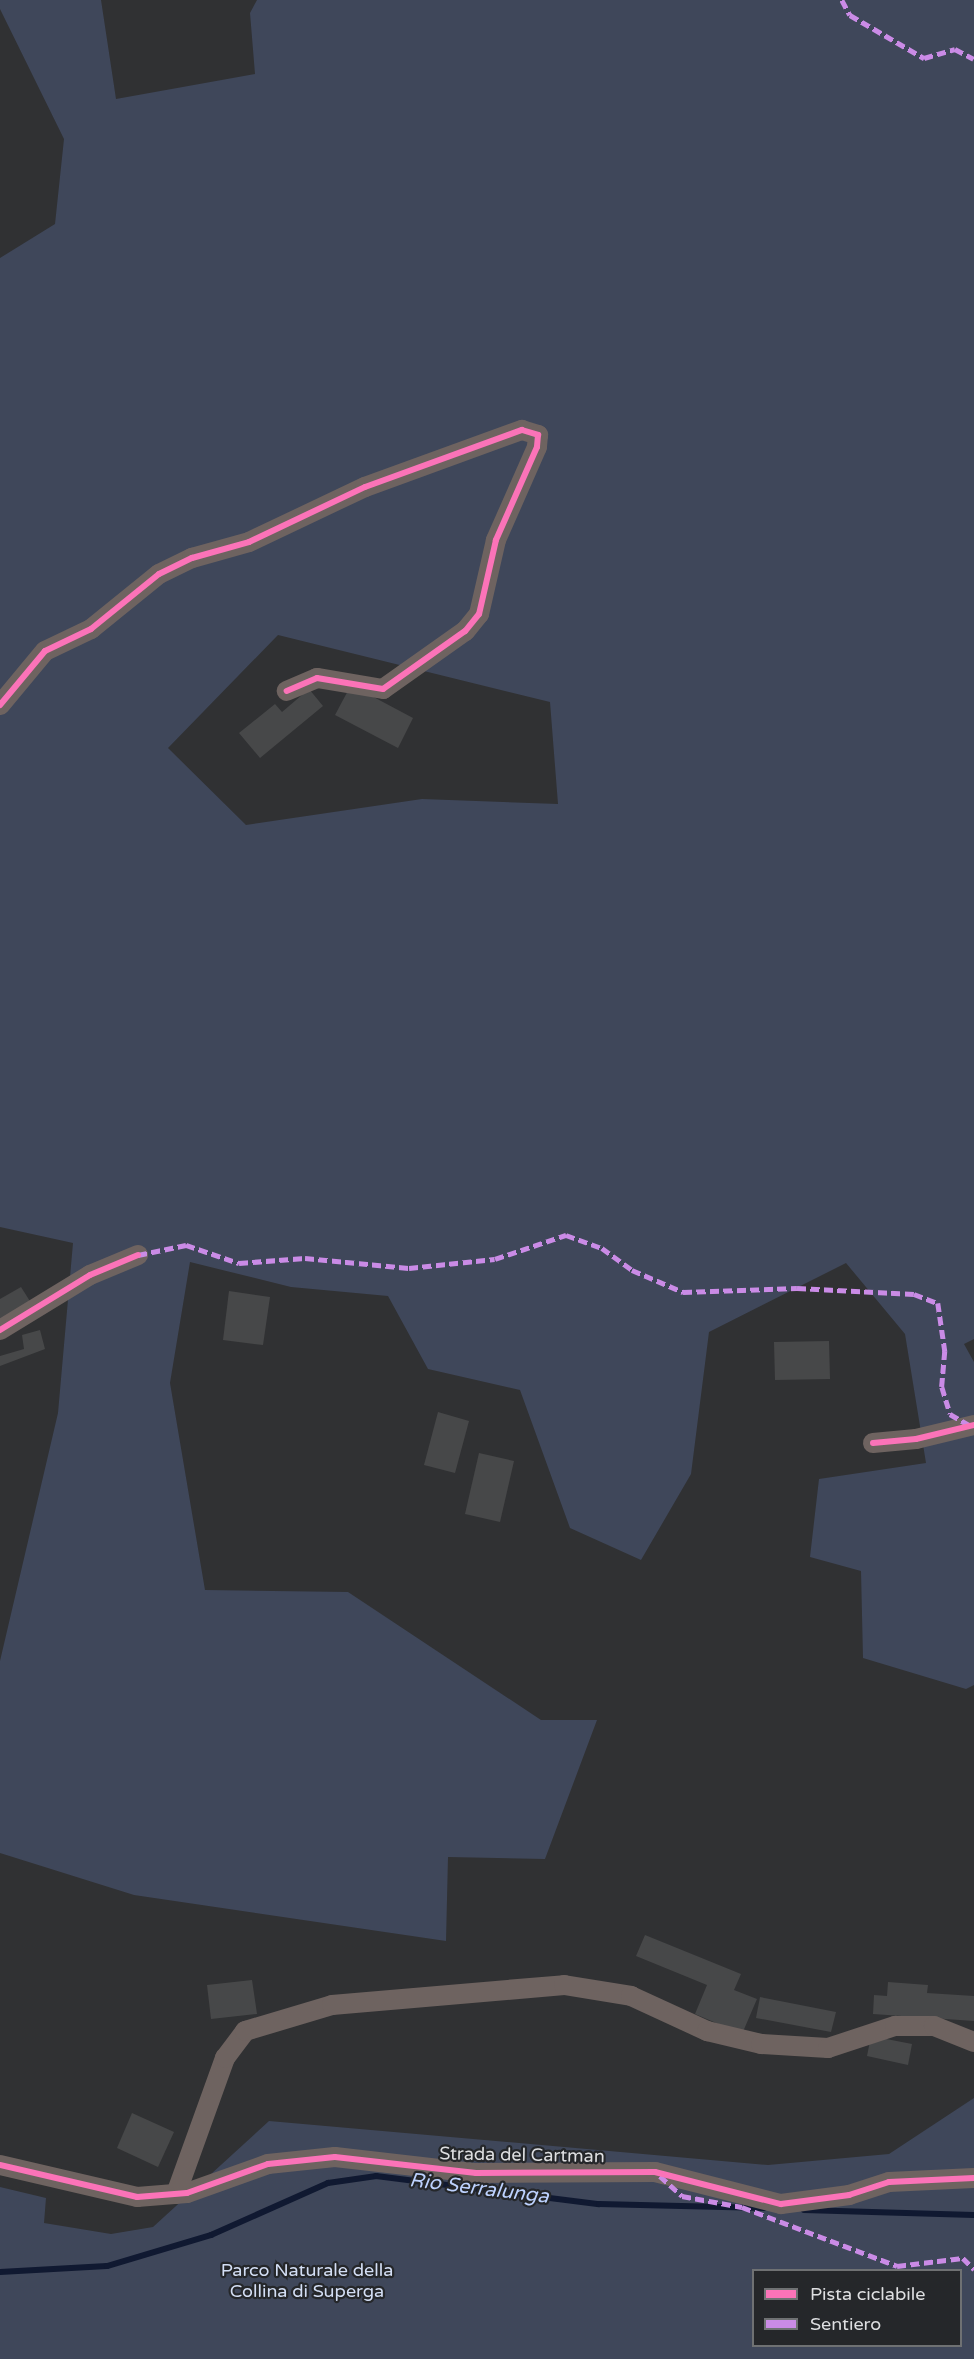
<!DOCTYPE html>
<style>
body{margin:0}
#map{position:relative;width:974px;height:2359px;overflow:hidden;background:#303133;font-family:"Varela Round",sans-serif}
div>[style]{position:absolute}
.green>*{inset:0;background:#3f475a}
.stream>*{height:6px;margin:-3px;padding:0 3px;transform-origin:3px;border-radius:3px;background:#101931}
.building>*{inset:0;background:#474849}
.minor>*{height:20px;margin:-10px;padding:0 10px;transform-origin:10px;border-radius:10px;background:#6e6360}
.quiet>*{height:4.5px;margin-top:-2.25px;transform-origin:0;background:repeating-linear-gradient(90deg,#ca8be6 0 9px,transparent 0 13.5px)}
.cycleway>*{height:6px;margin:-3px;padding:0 3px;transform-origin:3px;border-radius:3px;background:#fb73b8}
span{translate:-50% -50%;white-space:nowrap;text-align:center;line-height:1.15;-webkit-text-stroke:4.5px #25272a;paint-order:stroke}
.street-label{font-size:18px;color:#dedfe1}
.park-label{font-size:18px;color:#d3def4}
.water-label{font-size:20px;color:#bdd2fe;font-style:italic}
.legend{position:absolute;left:752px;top:2269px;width:210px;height:78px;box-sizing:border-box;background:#25272a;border:2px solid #6f7173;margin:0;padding:8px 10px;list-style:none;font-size:18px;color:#dedfe1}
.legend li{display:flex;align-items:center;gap:12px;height:30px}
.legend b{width:30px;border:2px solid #6f7173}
</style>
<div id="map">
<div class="green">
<i style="clip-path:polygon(evenodd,0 0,101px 0,116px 99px,255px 74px,250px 13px,257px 0,974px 0,974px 1339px,964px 1344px,974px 1362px,974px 1685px,966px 1689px,863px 1658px,861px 1571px,810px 1557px,819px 1479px,926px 1463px,905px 1334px,846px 1263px,709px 1332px,691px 1474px,641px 1560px,570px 1528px,520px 1390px,428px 1369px,388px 1296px,291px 1287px,190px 1262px,170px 1383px,205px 1590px,348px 1592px,541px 1720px,597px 1720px,545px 1859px,448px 1857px,446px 1941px,134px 1895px,0 1853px,0 1661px,58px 1413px,73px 1243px,0 1227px,0 258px,55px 224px,64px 139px,0 9px,0 0,278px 635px,550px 702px,558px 804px,422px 799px,246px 825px,168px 748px,278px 635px)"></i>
<i style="clip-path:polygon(evenodd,974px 2098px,974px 2359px,0 2359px,0 2187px,46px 2198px,44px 2223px,111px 2234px,153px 2227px,269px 2121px,768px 2165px,889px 2154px,974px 2098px,754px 2270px,960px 2270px,960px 2346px,754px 2346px,754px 2270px)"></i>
</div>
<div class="stream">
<i style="left:804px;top:2210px;width:170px;rotate:1.7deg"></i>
<i style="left:0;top:2272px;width:107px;rotate:-3.2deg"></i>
<i style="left:107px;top:2266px;width:109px;rotate:-16.6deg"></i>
<i style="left:211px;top:2235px;width:128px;rotate:-24deg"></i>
<i style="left:328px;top:2183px;width:49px;rotate:-8.3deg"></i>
<i style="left:376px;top:2176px;width:225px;rotate:7.2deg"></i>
<i style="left:599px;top:2204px;width:165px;rotate:1.4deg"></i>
</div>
<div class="building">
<i style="clip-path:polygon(351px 685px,413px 718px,398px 748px,335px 715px)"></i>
<i style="clip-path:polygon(309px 689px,323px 706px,260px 758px,239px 733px,275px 704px,282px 712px)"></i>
<i style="clip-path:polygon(21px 1287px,33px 1306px,0 1324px,0 1299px)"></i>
<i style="clip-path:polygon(229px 1291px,270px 1297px,263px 1345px,223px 1340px)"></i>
<i style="clip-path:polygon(40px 1330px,45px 1349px,0 1366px,0 1356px,24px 1349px,22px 1335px)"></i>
<i style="clip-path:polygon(829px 1341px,830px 1379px,775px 1380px,774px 1342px)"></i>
<i style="clip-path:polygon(438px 1412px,469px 1421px,455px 1473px,424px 1465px)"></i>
<i style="clip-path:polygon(479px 1453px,514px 1461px,500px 1522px,465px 1514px)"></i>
<i style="clip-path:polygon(645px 1935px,741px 1974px,734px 1990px,757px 1999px,742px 2034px,695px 2014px,707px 1985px,636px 1956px)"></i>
<i style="clip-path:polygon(252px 1980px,257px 2014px,211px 2019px,207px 1985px)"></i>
<i style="clip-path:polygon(888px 1982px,928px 1985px,927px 1993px,974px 1996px,974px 2021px,873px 2014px,874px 1995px,887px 1996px)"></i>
<i style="clip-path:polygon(760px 1997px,836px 2012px,831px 2032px,756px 2018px)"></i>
<i style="clip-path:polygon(871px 2036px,912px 2044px,908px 2065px,867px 2056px)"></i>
<i style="clip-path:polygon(132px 2113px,174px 2132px,158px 2167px,117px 2148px)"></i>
</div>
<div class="minor">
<i style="left:0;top:705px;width:70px;rotate:-50.2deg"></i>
<i style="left:45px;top:651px;width:51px;rotate:-25.6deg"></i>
<i style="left:91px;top:629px;width:87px;rotate:-39deg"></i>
<i style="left:159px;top:574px;width:37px;rotate:-26deg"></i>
<i style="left:192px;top:558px;width:59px;rotate:-15.7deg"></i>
<i style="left:249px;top:542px;width:128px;rotate:-25.4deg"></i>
<i style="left:365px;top:487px;width:167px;rotate:-20deg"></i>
<i style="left:522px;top:430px;width:17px;rotate:17deg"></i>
<i style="left:538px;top:435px;width:12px;rotate:95deg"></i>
<i style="left:537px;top:447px;width:102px;rotate:113.8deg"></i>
<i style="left:496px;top:540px;width:76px;rotate:102.9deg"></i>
<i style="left:479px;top:614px;width:22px;rotate:129deg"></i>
<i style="left:465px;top:631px;width:100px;rotate:144.7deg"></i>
<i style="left:383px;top:689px;width:67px;rotate:-170.5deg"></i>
<i style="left:317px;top:678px;width:33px;rotate:157deg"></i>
<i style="left:0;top:1330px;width:105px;rotate:-31.4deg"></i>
<i style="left:90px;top:1275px;width:52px;rotate:-22.6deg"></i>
<i style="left:873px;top:1443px;width:43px;rotate:-5.3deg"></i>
<i style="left:916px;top:1439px;width:60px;rotate:-13.6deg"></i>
<i style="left:0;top:2165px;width:141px;rotate:13.1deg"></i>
<i style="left:137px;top:2197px;width:50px;rotate:-4.6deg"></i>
<i style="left:187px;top:2193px;width:86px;rotate:-19.7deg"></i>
<i style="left:268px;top:2164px;width:67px;rotate:-6deg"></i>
<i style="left:335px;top:2157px;width:142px;rotate:6.5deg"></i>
<i style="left:476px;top:2173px;width:179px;rotate:-0.3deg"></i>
<i style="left:655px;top:2172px;width:130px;rotate:14.3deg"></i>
<i style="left:781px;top:2204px;width:69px;rotate:-7.5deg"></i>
<i style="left:849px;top:2195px;width:42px;rotate:-18deg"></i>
<i style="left:889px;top:2182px;width:85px;rotate:-2.7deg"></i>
<i style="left:176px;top:2194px;width:145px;rotate:-70.2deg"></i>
<i style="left:225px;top:2058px;width:34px;rotate:-53deg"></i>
<i style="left:245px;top:2031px;width:91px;rotate:-16.6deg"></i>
<i style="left:332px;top:2005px;width:233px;rotate:-4.9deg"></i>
<i style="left:564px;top:1985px;width:68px;rotate:9.3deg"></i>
<i style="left:631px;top:1996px;width:84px;rotate:24.7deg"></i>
<i style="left:707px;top:2031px;width:56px;rotate:13.5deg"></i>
<i style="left:761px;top:2044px;width:67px;rotate:3.4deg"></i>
<i style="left:828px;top:2048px;width:71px;rotate:-18.2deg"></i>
<i style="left:895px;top:2026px;width:39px"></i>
<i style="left:934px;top:2026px;width:43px;rotate:21.8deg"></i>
</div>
<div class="quiet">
<i style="left:842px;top:0;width:17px;rotate:62deg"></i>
<i style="left:850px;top:15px;width:86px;rotate:30.2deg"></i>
<i style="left:924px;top:58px;width:32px;rotate:-16deg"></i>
<i style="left:955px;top:49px;width:21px;rotate:28deg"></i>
<i style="left:138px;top:1255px;width:49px;rotate:-11.8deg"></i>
<i style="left:186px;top:1245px;width:56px;rotate:18.8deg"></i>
<i style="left:239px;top:1263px;width:66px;rotate:-4.3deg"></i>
<i style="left:305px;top:1258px;width:104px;rotate:5.5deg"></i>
<i style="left:409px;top:1268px;width:86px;rotate:-6deg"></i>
<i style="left:495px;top:1259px;width:75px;rotate:-18.7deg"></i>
<i style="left:566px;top:1235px;width:38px;rotate:20deg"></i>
<i style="left:602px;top:1248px;width:37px;rotate:36deg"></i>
<i style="left:632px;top:1270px;width:56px;rotate:23.3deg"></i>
<i style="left:683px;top:1292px;width:114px;rotate:-2deg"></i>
<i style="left:797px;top:1288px;width:117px;rotate:2.9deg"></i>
<i style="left:914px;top:1294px;width:26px;rotate:21deg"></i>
<i style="left:938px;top:1303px;width:49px;rotate:81.7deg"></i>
<i style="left:945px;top:1351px;width:36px;rotate:95deg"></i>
<i style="left:942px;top:1387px;width:28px;rotate:73deg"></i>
<i style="left:950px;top:1414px;width:24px;rotate:30deg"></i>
<i style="left:660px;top:2176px;width:30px;rotate:42deg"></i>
<i style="left:682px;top:2196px;width:61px;rotate:10.4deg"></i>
<i style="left:742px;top:2207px;width:166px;rotate:20.8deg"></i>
<i style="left:897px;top:2266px;width:66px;rotate:-6.9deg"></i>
<i style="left:963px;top:2258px;width:16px;rotate:45deg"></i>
</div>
<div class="cycleway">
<i style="left:0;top:705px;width:70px;rotate:-50.2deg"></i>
<i style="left:45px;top:651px;width:51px;rotate:-25.6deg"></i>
<i style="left:91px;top:629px;width:87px;rotate:-39deg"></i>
<i style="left:159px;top:574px;width:37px;rotate:-26deg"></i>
<i style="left:192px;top:558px;width:59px;rotate:-15.7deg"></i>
<i style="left:249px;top:542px;width:128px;rotate:-25.4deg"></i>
<i style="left:365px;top:487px;width:167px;rotate:-20deg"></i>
<i style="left:522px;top:430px;width:17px;rotate:17deg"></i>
<i style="left:538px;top:435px;width:12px;rotate:95deg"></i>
<i style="left:537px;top:447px;width:102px;rotate:113.8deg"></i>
<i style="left:496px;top:540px;width:76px;rotate:102.9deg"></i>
<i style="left:479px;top:614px;width:22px;rotate:129deg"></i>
<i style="left:465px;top:631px;width:100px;rotate:144.7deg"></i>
<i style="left:383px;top:689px;width:67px;rotate:-170.5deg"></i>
<i style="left:317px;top:678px;width:33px;rotate:157deg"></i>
<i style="left:0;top:1330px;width:105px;rotate:-31.4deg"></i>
<i style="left:90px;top:1275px;width:52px;rotate:-22.6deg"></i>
<i style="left:873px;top:1443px;width:43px;rotate:-5.3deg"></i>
<i style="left:916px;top:1439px;width:60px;rotate:-13.6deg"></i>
<i style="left:0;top:2165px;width:141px;rotate:13.1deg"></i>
<i style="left:137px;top:2197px;width:50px;rotate:-4.6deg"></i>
<i style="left:187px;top:2193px;width:86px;rotate:-19.7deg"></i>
<i style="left:268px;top:2164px;width:67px;rotate:-6deg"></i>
<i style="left:335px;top:2157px;width:142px;rotate:6.5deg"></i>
<i style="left:476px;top:2173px;width:179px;rotate:-0.3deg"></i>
<i style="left:655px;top:2172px;width:130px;rotate:14.3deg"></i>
<i style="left:781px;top:2204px;width:69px;rotate:-7.5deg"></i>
<i style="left:849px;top:2195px;width:42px;rotate:-18deg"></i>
<i style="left:889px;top:2182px;width:85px;rotate:-2.7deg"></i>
</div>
<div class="street-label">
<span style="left:522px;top:2155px;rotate:1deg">Strada del Cartman</span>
</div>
<div class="park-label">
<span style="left:307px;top:2281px">Parco Naturale della<br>Collina di Superga</span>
</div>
<div class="water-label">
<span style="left:479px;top:2189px;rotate:7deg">Rio Serralunga</span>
</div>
<ul class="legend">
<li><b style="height:8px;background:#fb73b8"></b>Pista ciclabile</li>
<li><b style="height:8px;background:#ca8be6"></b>Sentiero</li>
</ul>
</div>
